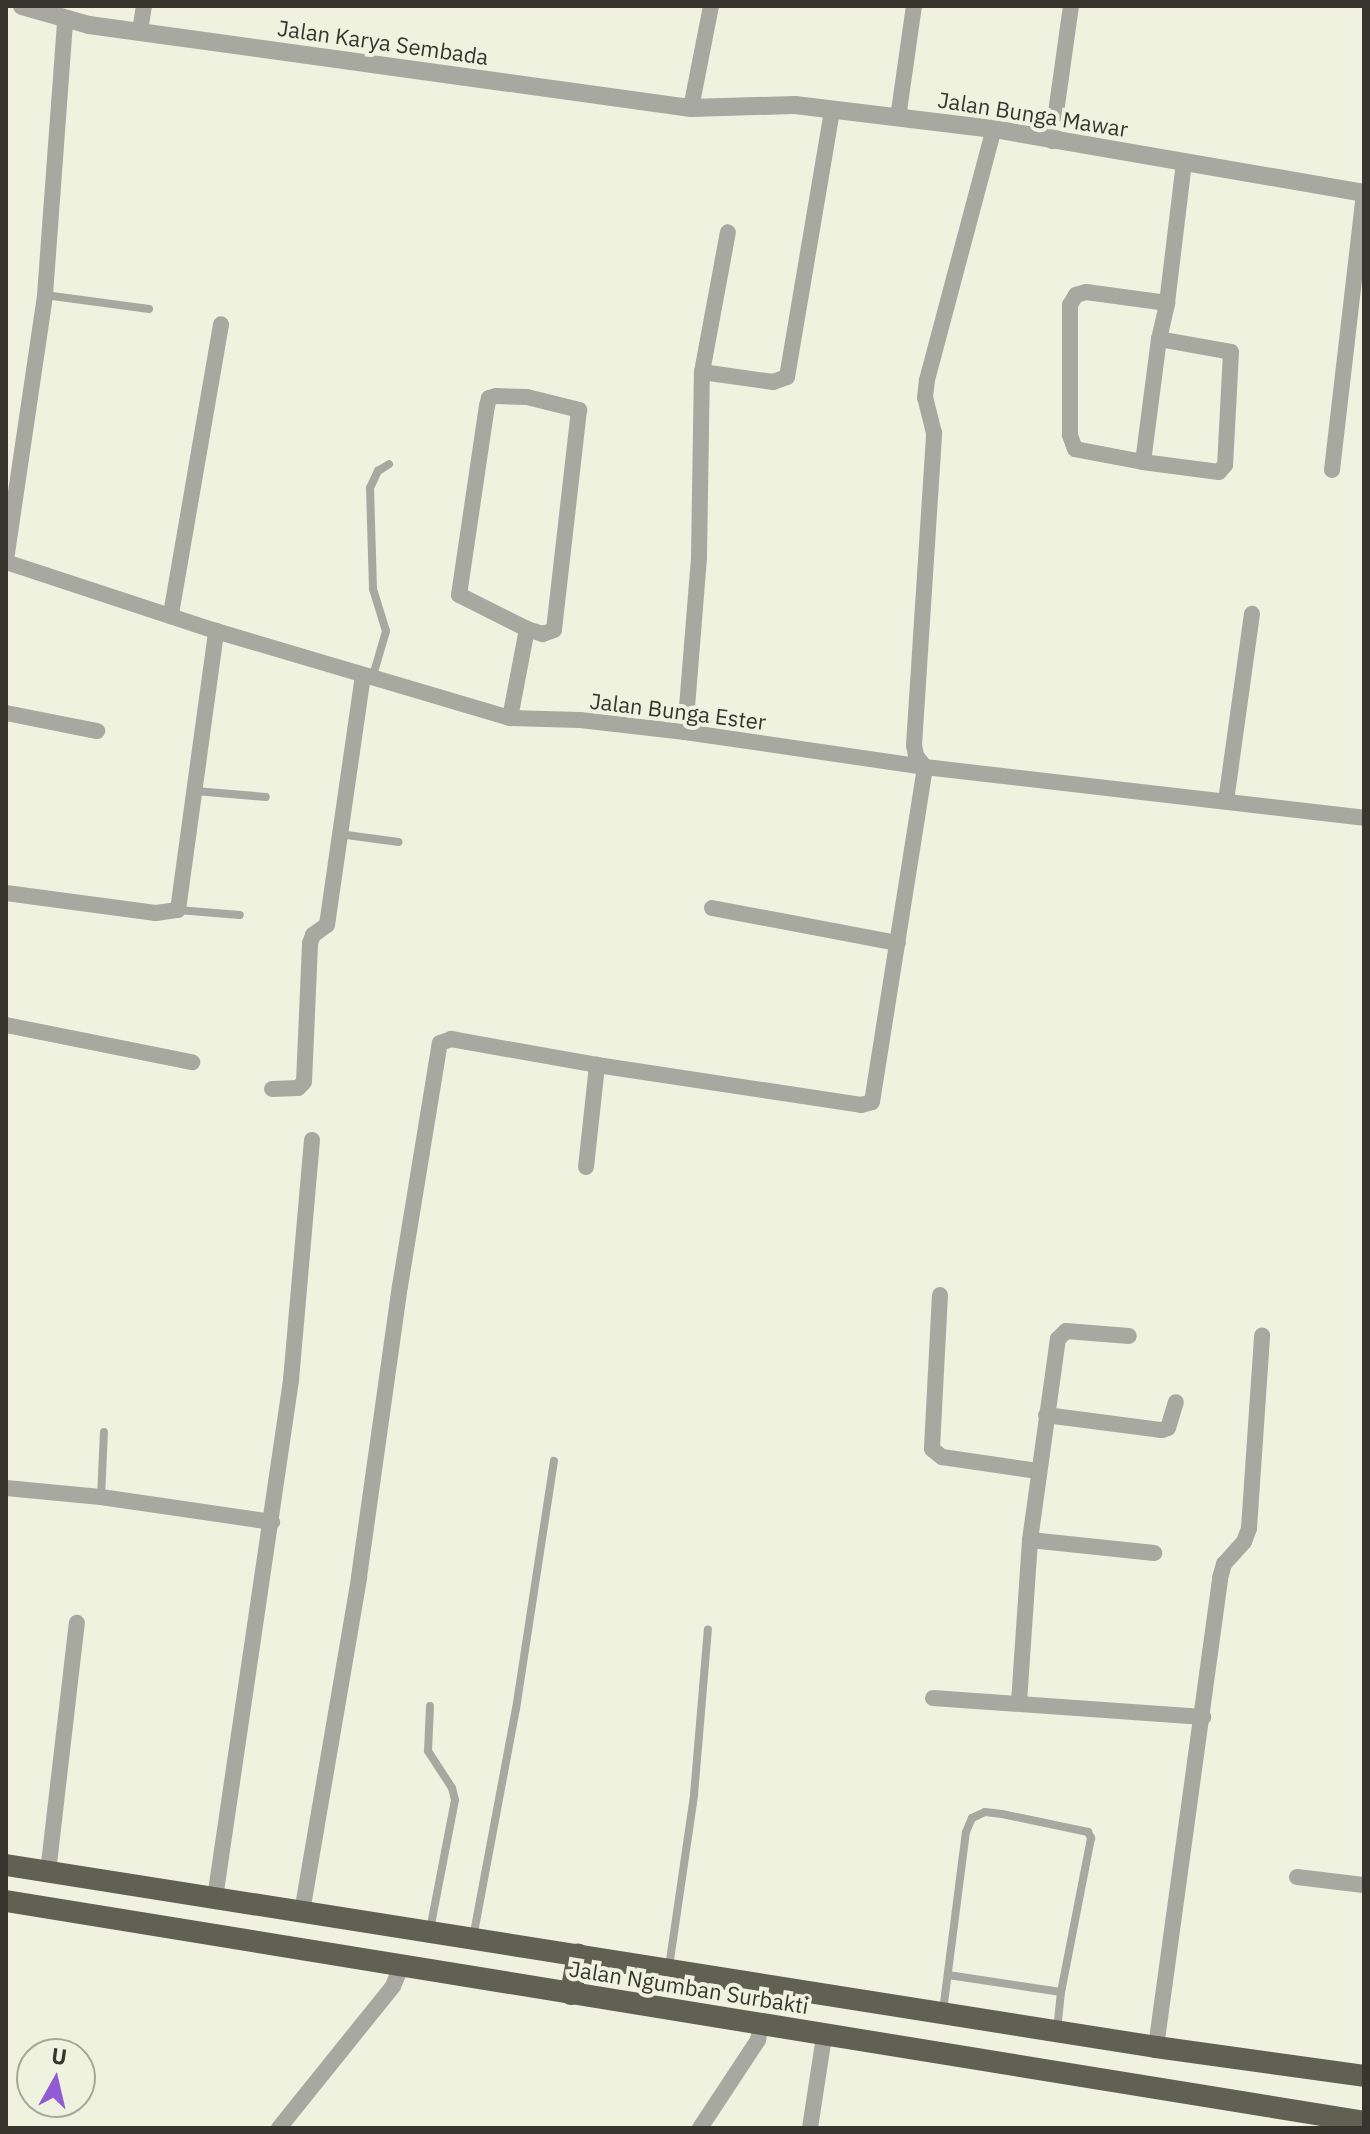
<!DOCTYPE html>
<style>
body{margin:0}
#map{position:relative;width:1370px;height:2134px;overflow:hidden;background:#f0f2e0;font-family:"IBM Plex Sans",sans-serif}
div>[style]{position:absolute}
.service>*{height:8px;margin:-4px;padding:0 4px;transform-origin:4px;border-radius:4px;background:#a7a8a0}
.minor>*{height:16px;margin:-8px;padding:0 8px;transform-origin:8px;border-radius:8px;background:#a7a8a0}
.tertiary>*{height:18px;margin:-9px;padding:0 9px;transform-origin:9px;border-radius:9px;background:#a7a8a0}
.trunk>*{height:22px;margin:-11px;padding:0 11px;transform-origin:11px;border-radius:11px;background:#606152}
span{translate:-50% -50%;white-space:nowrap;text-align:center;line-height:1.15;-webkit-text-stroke:8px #f0f2e0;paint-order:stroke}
.street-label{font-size:22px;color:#36362f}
.frame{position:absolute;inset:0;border:8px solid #36362f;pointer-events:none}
.north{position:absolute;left:16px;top:2038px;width:80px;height:80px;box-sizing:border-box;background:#f0f2e0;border:2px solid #a6a799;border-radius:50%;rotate:8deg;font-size:22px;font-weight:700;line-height:32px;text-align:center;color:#36362f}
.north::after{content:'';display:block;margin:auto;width:28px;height:36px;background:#905bd3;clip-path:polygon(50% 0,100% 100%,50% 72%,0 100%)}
</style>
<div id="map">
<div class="service">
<i style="left:45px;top:295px;width:105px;rotate:7.7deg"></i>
<i style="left:372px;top:679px;width:50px;rotate:-73.7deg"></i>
<i style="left:386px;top:631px;width:44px;rotate:-107.2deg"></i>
<i style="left:373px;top:589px;width:101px;rotate:-91.7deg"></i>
<i style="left:370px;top:488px;width:19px;rotate:-65deg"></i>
<i style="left:378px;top:471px;width:13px;rotate:-32deg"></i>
<i style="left:195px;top:791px;width:71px;rotate:4.8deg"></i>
<i style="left:339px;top:834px;width:60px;rotate:7.7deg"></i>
<i style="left:178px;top:910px;width:62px;rotate:4.6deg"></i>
<i style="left:101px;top:1497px;width:65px;rotate:-87.4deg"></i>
<i style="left:430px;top:1706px;width:45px;rotate:92.5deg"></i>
<i style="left:428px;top:1751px;width:44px;rotate:57deg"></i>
<i style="left:452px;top:1788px;width:12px;rotate:76deg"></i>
<i style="left:455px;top:1800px;width:132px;rotate:100.9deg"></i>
<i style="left:473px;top:1938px;width:233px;rotate:-79.4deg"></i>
<i style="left:516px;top:1709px;width:251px;rotate:-81.3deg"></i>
<i style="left:669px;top:1967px;width:174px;rotate:-81.7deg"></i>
<i style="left:694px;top:1795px;width:166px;rotate:-85.2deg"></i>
<i style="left:943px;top:2011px;width:180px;rotate:-82.7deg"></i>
<i style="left:966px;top:1832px;width:15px;rotate:-67deg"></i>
<i style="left:972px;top:1818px;width:14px;rotate:-25deg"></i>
<i style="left:985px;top:1812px;width:17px;rotate:7deg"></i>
<i style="left:1002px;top:1814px;width:88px;rotate:11.8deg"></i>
<i style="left:1088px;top:1832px;width:7px;rotate:63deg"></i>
<i style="left:1091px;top:1838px;width:157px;rotate:101deg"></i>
<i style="left:1061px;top:1992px;width:114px;rotate:-171.4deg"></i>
<i style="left:1057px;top:2030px;width:38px;rotate:-84deg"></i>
</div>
<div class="minor">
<i style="left:140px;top:31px;width:25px;rotate:-81deg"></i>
<i style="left:691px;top:108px;width:104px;rotate:-78.9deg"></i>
<i style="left:898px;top:118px;width:113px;rotate:-81.9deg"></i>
<i style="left:1052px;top:141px;width:136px;rotate:-82deg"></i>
<i style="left:1159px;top:339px;width:73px;rotate:10.2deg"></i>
<i style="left:1231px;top:352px;width:113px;rotate:93deg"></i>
<i style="left:1225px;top:465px;width:9px;rotate:131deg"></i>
<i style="left:1219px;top:472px;width:77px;rotate:-172.5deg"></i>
<i style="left:1143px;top:462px;width:124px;rotate:-82.6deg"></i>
<i style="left:1159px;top:339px;width:37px;rotate:-77deg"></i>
<i style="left:1167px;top:303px;width:141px;rotate:-83.1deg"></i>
<i style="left:702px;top:372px;width:72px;rotate:8deg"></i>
<i style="left:773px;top:382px;width:15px;rotate:-20deg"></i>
<i style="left:787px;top:377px;width:269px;rotate:-80.4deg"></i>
<i style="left:1143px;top:462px;width:69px;rotate:-169.2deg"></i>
<i style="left:1075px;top:449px;width:15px;rotate:-110deg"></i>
<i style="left:1070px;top:435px;width:130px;rotate:-90deg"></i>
<i style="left:1070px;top:305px;width:12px;rotate:-59deg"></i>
<i style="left:1076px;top:295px;width:10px;rotate:-17deg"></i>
<i style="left:1086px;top:292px;width:82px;rotate:7.7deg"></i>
<i style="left:1332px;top:470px;width:279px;rotate:-83.4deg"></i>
<i style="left:6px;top:560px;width:268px;rotate:-81.6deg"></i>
<i style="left:45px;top:295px;width:276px;rotate:-85.8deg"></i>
<i style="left:6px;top:562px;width:221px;rotate:18.2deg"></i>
<i style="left:216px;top:631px;width:307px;rotate:16.5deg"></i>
<i style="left:510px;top:718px;width:70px;rotate:1.6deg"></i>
<i style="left:580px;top:720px;width:106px;rotate:6.5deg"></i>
<i style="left:685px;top:732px;width:243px;rotate:8.3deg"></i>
<i style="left:925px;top:767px;width:442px;rotate:6.6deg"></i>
<i style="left:171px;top:614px;width:294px;rotate:-80.2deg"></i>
<i style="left:6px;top:713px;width:93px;rotate:11.2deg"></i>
<i style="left:510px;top:718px;width:91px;rotate:-79.2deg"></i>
<i style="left:527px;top:629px;width:76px;rotate:-153.4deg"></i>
<i style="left:459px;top:595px;width:191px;rotate:-81.6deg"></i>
<i style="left:487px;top:406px;width:8px;rotate:-76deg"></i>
<i style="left:489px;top:398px;width:7px;rotate:-16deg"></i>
<i style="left:496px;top:396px;width:31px;rotate:2deg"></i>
<i style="left:527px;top:397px;width:54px;rotate:14deg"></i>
<i style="left:579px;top:410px;width:221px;rotate:96.5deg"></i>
<i style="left:554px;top:630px;width:12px;rotate:160deg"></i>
<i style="left:543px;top:634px;width:17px;rotate:-163deg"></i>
<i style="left:685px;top:732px;width:176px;rotate:-85.4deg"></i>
<i style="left:699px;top:557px;width:185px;rotate:-89.1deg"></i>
<i style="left:702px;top:372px;width:142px;rotate:-79.5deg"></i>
<i style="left:1226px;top:801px;width:189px;rotate:-82.1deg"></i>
<i style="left:6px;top:893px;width:151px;rotate:7.6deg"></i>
<i style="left:156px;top:913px;width:22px;rotate:-8deg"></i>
<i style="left:178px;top:910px;width:282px;rotate:-82.2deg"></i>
<i style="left:712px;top:908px;width:189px;rotate:10.7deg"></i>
<i style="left:6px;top:1025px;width:190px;rotate:11.3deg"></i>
<i style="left:272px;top:1089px;width:26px;rotate:-2deg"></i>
<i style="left:298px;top:1088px;width:8px;rotate:-45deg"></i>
<i style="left:304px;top:1082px;width:139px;rotate:-87.5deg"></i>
<i style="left:310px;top:943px;width:9px;rotate:-69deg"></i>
<i style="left:313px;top:935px;width:17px;rotate:-36deg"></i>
<i style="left:327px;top:925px;width:252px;rotate:-81.8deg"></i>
<i style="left:586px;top:1167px;width:103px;rotate:-83.8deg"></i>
<i style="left:940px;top:1295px;width:154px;rotate:93deg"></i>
<i style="left:932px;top:1449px;width:13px;rotate:39deg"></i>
<i style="left:942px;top:1457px;width:97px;rotate:8.3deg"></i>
<i style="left:1046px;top:1415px;width:117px;rotate:7.4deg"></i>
<i style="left:1162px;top:1430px;width:6px;rotate:-18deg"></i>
<i style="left:1168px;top:1428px;width:27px;rotate:-73deg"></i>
<i style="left:6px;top:1488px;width:95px;rotate:5.4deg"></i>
<i style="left:101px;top:1497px;width:173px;rotate:8.3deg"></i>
<i style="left:1030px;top:1540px;width:125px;rotate:6deg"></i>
<i style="left:933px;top:1698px;width:271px;rotate:4deg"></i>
<i style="left:1019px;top:1702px;width:162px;rotate:-86.1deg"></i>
<i style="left:1030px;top:1540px;width:203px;rotate:-82.1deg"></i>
<i style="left:1058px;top:1339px;width:11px;rotate:-45deg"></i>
<i style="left:1066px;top:1331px;width:63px;rotate:4.5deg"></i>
<i style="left:48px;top:1872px;width:251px;rotate:-83.4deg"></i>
<i style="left:1297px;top:1877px;width:67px;rotate:6.8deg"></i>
<i style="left:215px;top:1898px;width:524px;rotate:-81.65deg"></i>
<i style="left:291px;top:1380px;width:241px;rotate:-85deg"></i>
<i style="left:302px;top:1912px;width:340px;rotate:-80.3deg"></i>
<i style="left:359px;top:1577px;width:294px;rotate:-82deg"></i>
<i style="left:400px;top:1286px;width:246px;rotate:-80.7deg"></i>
<i style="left:440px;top:1043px;width:12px;rotate:-20deg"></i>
<i style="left:451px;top:1039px;width:148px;rotate:10.1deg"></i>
<i style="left:597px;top:1065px;width:267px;rotate:8.6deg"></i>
<i style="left:861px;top:1105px;width:11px;rotate:-15deg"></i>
<i style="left:872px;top:1102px;width:339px;rotate:-81deg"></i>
<i style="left:925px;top:767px;width:14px;rotate:-129deg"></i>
<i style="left:916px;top:756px;width:11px;rotate:-100deg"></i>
<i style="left:914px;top:745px;width:313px;rotate:-86.3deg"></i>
<i style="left:934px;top:433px;width:36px;rotate:-104deg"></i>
<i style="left:925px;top:398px;width:18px;rotate:-84deg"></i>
<i style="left:927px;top:380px;width:260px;rotate:-75.1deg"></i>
<i style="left:1156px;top:2047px;width:473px;rotate:-82.2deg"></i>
<i style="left:1220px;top:1578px;width:15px;rotate:-74deg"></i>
<i style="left:1224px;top:1564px;width:30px;rotate:-48deg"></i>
<i style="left:1244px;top:1542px;width:15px;rotate:-70deg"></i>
<i style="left:1249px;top:1528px;width:193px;rotate:-86.1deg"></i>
<i style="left:279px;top:2128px;width:182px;rotate:-51.2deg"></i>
<i style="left:393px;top:1986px;width:21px;rotate:-67deg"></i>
<i style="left:700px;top:2128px;width:105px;rotate:-56.6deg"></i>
<i style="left:758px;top:2040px;width:15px;rotate:-79deg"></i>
<i style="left:810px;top:2128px;width:93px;rotate:-81.3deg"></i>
</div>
<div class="tertiary">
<i style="left:22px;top:6px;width:70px;rotate:15.8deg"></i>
<i style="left:89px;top:25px;width:608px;rotate:7.85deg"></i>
<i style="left:691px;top:108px;width:104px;rotate:-1.7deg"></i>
<i style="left:795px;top:105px;width:200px;rotate:6.9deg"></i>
<i style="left:994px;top:129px;width:375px;rotate:9.8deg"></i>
</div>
<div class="trunk">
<i style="left:6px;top:1865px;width:1164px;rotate:8.99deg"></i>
<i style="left:1156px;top:2047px;width:210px;rotate:7.9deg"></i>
<i style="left:6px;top:1901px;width:1376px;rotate:9.24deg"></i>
<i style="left:571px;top:1994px;width:40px;rotate:-80deg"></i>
</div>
<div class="street-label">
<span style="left:383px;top:42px;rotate:8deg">Jalan Karya Sembada</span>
<span style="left:1033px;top:114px;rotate:9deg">Jalan Bunga Mawar</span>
<span style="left:678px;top:711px;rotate:7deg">Jalan Bunga Ester</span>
<span style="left:689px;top:1987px;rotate:9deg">Jalan Ngumban Surbakti</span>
</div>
<div class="frame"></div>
<div class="north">U</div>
</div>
